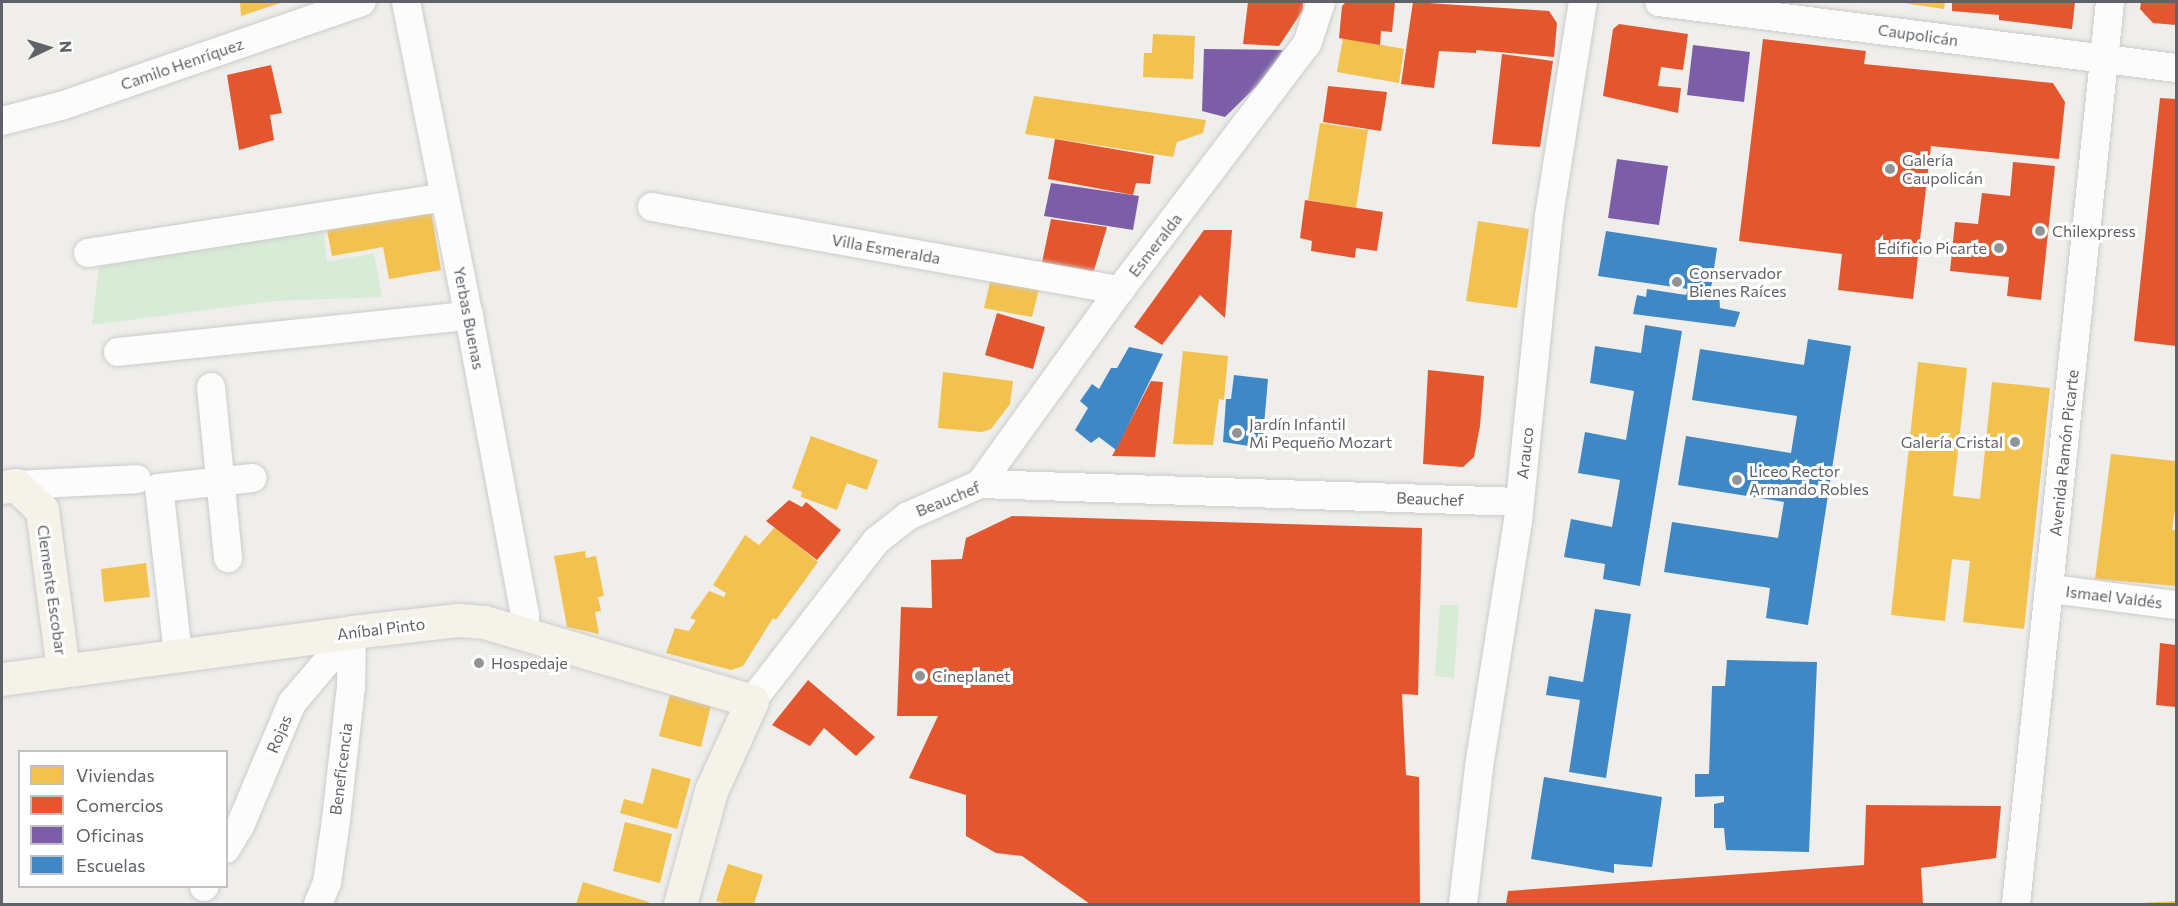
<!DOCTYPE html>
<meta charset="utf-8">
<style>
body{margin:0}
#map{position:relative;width:2178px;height:906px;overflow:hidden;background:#efeeea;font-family:Commissioner,sans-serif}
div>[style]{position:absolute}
.green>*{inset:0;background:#d8ebd6}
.homes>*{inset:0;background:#f2c14e}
.shops>*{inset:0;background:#e4572e}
.offices>*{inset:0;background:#7b5ea7}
.schools>*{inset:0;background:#3f88c5}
.roads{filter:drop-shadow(0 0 2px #cbcccc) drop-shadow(0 0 2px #cbcccc)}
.minor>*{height:28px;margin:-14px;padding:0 14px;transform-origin:14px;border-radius:14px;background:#fdfcfc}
.major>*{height:33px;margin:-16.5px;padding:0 16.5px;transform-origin:16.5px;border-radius:16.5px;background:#f4f2e9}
.dots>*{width:16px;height:16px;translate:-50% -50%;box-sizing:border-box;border:3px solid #fff;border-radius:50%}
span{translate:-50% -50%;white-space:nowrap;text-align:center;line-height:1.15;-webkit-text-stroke:6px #fff;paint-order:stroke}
.street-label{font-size:16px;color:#5f6368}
.poi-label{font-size:16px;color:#5f6368}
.left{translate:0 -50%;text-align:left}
.right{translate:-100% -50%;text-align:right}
.frame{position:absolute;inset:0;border:3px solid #5f6368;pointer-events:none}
.legend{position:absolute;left:18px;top:750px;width:210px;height:138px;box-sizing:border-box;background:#fff;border:2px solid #bfc1c3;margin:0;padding:8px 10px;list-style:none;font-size:18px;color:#5f6368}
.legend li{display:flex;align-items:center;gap:12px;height:30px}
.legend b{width:30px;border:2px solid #bfc1c3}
.north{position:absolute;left:18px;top:18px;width:60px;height:60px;-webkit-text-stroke:4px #fff;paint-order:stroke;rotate:86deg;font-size:16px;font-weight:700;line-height:24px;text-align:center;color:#5f6368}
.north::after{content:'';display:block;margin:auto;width:21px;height:27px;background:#5f6368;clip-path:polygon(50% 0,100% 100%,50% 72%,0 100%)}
</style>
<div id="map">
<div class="green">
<i style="clip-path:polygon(323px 227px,327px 262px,374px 253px,382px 297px,275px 301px,92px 325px,99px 267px)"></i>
<i style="clip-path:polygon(1440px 605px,1459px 605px,1454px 678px,1435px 676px)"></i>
</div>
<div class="homes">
<i style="clip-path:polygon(240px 2px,283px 2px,241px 16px)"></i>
<i style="clip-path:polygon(1897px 2px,1945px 2px,1944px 9px)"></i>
<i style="clip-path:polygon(1153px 34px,1195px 36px,1193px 79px,1143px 77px,1144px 53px,1152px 53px)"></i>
<i style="clip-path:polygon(1343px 38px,1404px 49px,1399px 83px,1337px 72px)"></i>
<i style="clip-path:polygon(1034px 96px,1206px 120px,1203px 133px,1177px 142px,1173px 157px,1025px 134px)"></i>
<i style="clip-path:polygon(1320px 123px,1368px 130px,1356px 208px,1308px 200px)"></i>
<i style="clip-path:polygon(431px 211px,441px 270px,389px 279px,383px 247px,332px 256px,327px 230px)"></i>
<i style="clip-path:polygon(1478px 221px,1529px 229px,1517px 308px,1466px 301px)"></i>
<i style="clip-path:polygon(991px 278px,1039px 289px,1032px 317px,984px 308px)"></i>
<i style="clip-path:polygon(1183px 351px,1228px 356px,1224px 400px,1219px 399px,1213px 445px,1173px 444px)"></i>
<i style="clip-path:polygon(1918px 362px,1967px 368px,1953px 496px,1980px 499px,1992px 382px,2050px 388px,2024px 629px,1963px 622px,1970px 561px,1952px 559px,1945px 621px,1891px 615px)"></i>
<i style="clip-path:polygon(943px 372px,1013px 381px,1010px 404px,991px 429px,982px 432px,938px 428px)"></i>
<i style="clip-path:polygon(811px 436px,878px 460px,867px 490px,847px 483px,837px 510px,801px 497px,802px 492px,792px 488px)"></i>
<i style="clip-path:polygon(2111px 454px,2176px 461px,2176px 504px,2172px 530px,2176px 530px,2176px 586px,2095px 579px)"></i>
<i style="clip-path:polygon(775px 527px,818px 562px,776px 620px,773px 618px,743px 666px,731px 670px,666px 653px,675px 628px,689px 631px,696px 620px,690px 618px,709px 591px,724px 597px,726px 593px,713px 585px,745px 535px,759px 545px)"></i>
<i style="clip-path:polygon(585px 551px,586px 558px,596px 556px,604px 596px,598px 597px,601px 611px,595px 612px,599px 634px,567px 627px,554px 556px)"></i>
<i style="clip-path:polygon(146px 563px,150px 597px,104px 602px,101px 569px)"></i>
<i style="clip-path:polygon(670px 694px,711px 705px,701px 747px,659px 736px)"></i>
<i style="clip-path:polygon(652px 768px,691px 779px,677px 829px,620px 813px,624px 799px,643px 804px)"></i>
<i style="clip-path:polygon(625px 822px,672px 834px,660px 883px,613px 871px)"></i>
<i style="clip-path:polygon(728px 864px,763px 875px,754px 904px,727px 904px,716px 901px)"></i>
<i style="clip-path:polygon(583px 882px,649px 902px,648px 904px,576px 904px)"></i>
<i style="clip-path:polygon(2176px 901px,2176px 904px,2141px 904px,2141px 903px)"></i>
</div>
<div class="shops">
<i style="clip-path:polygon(1248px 2px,1303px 2px,1303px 10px,1279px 46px,1243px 44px)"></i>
<i style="clip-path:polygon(1346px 2px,1395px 2px,1392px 32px,1381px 31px,1380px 45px,1339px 38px,1342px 6px)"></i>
<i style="clip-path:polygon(1413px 2px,1549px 11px,1557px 23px,1554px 57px,1476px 50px,1476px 53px,1439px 51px,1434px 88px,1401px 84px)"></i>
<i style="clip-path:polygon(1952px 2px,2075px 2px,2072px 29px,1999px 20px,1999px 15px,1952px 11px)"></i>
<i style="clip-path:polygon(2141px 2px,2176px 2px,2176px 25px,2153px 23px,2140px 9px)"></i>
<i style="clip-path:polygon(1619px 24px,1688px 34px,1683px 70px,1661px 67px,1658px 86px,1681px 88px,1678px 113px,1603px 96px,1613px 29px)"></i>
<i style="clip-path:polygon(1763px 39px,1866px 51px,1864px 64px,2053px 83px,2065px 102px,2059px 159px,1931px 146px,1913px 299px,1838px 290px,1842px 254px,1739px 241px)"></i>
<i style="clip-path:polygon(1502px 54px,1553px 61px,1540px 147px,1492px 144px)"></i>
<i style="clip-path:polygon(271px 65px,282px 113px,270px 115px,274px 140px,239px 150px,227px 75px)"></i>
<i style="clip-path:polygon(1328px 86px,1387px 92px,1381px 131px,1323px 122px)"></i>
<i style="clip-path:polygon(2160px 98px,2176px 99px,2176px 346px,2134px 341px)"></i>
<i style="clip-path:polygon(1055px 139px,1154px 156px,1150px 184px,1136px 183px,1133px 195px,1048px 179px)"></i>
<i style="clip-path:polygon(2013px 162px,2055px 166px,2041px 300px,2007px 296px,2009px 277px,1950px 271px,1955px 222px,1978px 224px,1982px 193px,2010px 196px)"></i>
<i style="clip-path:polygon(1305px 200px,1383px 212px,1377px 251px,1356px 248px,1355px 258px,1311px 251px,1312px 241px,1300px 238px)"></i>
<i style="clip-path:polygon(1051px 219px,1107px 227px,1092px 277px,1041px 267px)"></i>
<i style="clip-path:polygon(1204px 230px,1232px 230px,1225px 318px,1200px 295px,1162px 345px,1134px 327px)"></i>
<i style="clip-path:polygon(997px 313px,1045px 327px,1033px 369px,985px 355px)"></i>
<i style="clip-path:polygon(1428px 370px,1484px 376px,1480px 426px,1474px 457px,1463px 467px,1423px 464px)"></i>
<i style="clip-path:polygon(1151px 381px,1163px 382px,1155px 457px,1112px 456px)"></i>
<i style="clip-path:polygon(789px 500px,802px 507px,806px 502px,841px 530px,817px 560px,766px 521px)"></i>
<i style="clip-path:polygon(1012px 516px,1422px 528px,1418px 695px,1402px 694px,1406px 775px,1419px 777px,1420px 904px,1090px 904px,1022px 856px,996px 853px,966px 836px,966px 795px,909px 778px,938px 716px,897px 716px,901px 607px,932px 608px,931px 560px,962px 559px,966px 538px)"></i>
<i style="clip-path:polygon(2160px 643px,2176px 645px,2176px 707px,2156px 705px)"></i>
<i style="clip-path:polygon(808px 680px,875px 737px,856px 756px,824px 728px,810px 746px,772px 725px)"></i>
<i style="clip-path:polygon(1866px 805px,2001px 806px,1996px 858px,1921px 868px,1923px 904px,1506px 904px,1508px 891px,1864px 865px)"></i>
</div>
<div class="offices">
<i style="clip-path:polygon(1693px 45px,1750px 52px,1744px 102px,1687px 95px)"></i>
<i style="clip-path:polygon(1204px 49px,1283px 50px,1263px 80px,1225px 117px,1202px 111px)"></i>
<i style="clip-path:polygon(1617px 159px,1668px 166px,1659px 225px,1608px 218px)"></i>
<i style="clip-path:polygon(1051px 183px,1139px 196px,1133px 230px,1044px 216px)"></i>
</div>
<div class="schools">
<i style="clip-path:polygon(1606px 231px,1717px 248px,1711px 289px,1719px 290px,1720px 308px,1740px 312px,1735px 327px,1633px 314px,1637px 295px,1646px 297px,1647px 289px,1686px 295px,1688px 289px,1598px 276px)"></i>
<i style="clip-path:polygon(1645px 325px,1682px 331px,1640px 586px,1603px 579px,1605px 564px,1564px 557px,1571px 519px,1612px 527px,1620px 480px,1578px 473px,1585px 432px,1626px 440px,1634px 391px,1590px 383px,1595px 346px,1641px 353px)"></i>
<i style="clip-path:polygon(1808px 339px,1851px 346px,1808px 625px,1766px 618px,1770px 588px,1664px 572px,1672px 522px,1778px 538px,1784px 502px,1678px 485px,1686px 436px,1791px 453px,1797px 416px,1692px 400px,1700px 349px,1804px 365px)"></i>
<i style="clip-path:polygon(1129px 347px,1163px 354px,1116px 450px,1099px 437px,1091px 443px,1075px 430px,1088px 408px,1080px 401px,1092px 384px,1099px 389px,1111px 368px,1117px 368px)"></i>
<i style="clip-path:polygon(1234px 375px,1268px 379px,1262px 448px,1223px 442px,1226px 399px,1231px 399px)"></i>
<i style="clip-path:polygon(1595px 609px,1631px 614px,1606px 778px,1569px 772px,1580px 700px,1546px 695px,1549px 676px,1583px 682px)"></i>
<i style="clip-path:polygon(1727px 660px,1817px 662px,1809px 852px,1726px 850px,1724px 828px,1714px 828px,1714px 804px,1724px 802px,1724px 796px,1695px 797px,1695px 774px,1709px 774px,1712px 686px,1725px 686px)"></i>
<i style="clip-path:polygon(1544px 777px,1662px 797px,1652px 867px,1614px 864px,1614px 873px,1531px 859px)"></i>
</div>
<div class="roads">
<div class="minor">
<i style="left:406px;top:2px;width:320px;rotate:78.7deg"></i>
<i style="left:469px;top:316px;width:305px;rotate:79.4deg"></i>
<i style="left:525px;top:616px;width:19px;rotate:90deg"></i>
<i style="left:1659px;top:2px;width:521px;rotate:7.28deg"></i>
<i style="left:2px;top:121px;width:61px;rotate:-14.3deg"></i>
<i style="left:61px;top:106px;width:318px;rotate:-19.1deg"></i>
<i style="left:652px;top:207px;width:475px;rotate:10.1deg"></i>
<i style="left:88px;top:253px;width:361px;rotate:-8.9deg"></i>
<i style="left:118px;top:352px;width:353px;rotate:-5.9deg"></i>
<i style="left:211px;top:387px;width:172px;rotate:84.3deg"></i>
<i style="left:980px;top:484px;width:239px;rotate:-54.2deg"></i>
<i style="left:1120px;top:290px;width:309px;rotate:-52.8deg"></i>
<i style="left:1307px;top:44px;width:44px;rotate:-71.6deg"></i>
<i style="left:16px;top:485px;width:121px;rotate:-2.8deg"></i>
<i style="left:2051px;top:589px;width:126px;rotate:7.3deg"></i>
<i style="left:178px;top:654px;width:167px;rotate:-96.5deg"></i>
<i style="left:159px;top:488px;width:94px;rotate:-6.1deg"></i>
<i style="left:752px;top:701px;width:202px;rotate:-52.2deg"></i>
<i style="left:876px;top:541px;width:41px;rotate:-38deg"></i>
<i style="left:908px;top:516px;width:79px;rotate:-24deg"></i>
<i style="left:980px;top:484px;width:539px;rotate:1.91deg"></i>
<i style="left:226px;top:849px;width:27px;rotate:-59deg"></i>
<i style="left:240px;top:826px;width:134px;rotate:-67.1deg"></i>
<i style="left:292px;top:703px;width:93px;rotate:-49.8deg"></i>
<i style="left:204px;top:887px;width:1px;rotate:-45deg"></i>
<i style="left:318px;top:904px;width:23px;rotate:-67deg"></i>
<i style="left:327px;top:883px;width:64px;rotate:-81.9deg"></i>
<i style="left:336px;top:820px;width:134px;rotate:-83.6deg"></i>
<i style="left:351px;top:687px;width:55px;rotate:-89deg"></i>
<i style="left:1463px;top:904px;width:138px;rotate:-83.3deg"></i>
<i style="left:1479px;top:767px;width:249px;rotate:-81deg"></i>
<i style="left:1518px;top:521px;width:307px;rotate:-84.2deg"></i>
<i style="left:1549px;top:216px;width:217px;rotate:-81deg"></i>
<i style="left:2016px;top:904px;width:907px;rotate:-84.05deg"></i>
</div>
<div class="major">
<i style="left:2px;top:487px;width:14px;rotate:-8deg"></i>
<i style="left:16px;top:485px;width:36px;rotate:44deg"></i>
<i style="left:42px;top:510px;width:160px;rotate:82.5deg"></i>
<i style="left:2px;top:679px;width:353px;rotate:-7.6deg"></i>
<i style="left:352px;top:632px;width:106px;rotate:-6.5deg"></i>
<i style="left:457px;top:620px;width:27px;rotate:4deg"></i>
<i style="left:484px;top:622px;width:279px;rotate:16.4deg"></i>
<i style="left:752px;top:701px;width:99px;rotate:114.5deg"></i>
<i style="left:711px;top:791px;width:117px;rotate:105.3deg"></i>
</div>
</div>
<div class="dots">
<i style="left:1890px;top:169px;background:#919496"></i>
<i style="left:2040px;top:231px;background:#919496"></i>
<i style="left:1999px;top:248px;background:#919496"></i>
<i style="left:1677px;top:282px;background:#919496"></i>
<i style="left:1237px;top:433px;background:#919496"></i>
<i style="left:2015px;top:442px;background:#919496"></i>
<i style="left:1737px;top:480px;background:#919496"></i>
<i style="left:479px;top:663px;background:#919496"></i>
<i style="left:920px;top:676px;background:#919496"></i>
</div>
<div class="street-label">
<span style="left:1918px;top:35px;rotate:8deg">Caupolicán</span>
<span style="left:182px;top:64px;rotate:-19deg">Camilo Henríquez</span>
<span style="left:1155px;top:245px;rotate:-52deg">Esmeralda</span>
<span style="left:886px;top:249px;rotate:10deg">Villa Esmeralda</span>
<span style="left:469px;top:318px;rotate:79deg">Yerbas Buenas</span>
<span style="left:1525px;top:453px;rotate:-84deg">Arauco</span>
<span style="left:2064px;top:453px;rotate:-84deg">Avenida Ramón Picarte</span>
<span style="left:948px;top:499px;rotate:-22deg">Beauchef</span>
<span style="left:1430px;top:499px;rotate:2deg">Beauchef</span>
<span style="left:52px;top:590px;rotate:82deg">Clemente Escobar</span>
<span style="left:2114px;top:597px;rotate:7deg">Ismael Valdés</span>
<span style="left:381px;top:629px;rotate:-7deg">Aníbal Pinto</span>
<span style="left:279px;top:734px;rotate:-67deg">Rojas</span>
<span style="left:341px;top:769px;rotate:-83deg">Beneficencia</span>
</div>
<div class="poi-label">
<span class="left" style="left:1902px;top:169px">Galería<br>Caupolicán</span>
<span class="left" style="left:2052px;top:231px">Chilexpress</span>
<span class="right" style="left:1987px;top:248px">Edificio Picarte</span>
<span class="left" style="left:1689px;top:282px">Conservador<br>Bienes Raíces</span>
<span class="left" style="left:1249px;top:433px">Jardín Infantil<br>Mi Pequeño Mozart</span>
<span class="right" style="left:2003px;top:442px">Galería Cristal</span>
<span class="left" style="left:1749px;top:480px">Liceo Rector<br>Armando Robles</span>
<span class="left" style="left:491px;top:663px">Hospedaje</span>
<span class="left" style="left:932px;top:676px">Cineplanet</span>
</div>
<div class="frame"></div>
<ul class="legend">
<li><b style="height:16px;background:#f2c14e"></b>Viviendas</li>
<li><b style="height:16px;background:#e4572e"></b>Comercios</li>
<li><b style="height:16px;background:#7b5ea7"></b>Oficinas</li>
<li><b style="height:16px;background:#3f88c5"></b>Escuelas</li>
</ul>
<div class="north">N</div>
</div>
